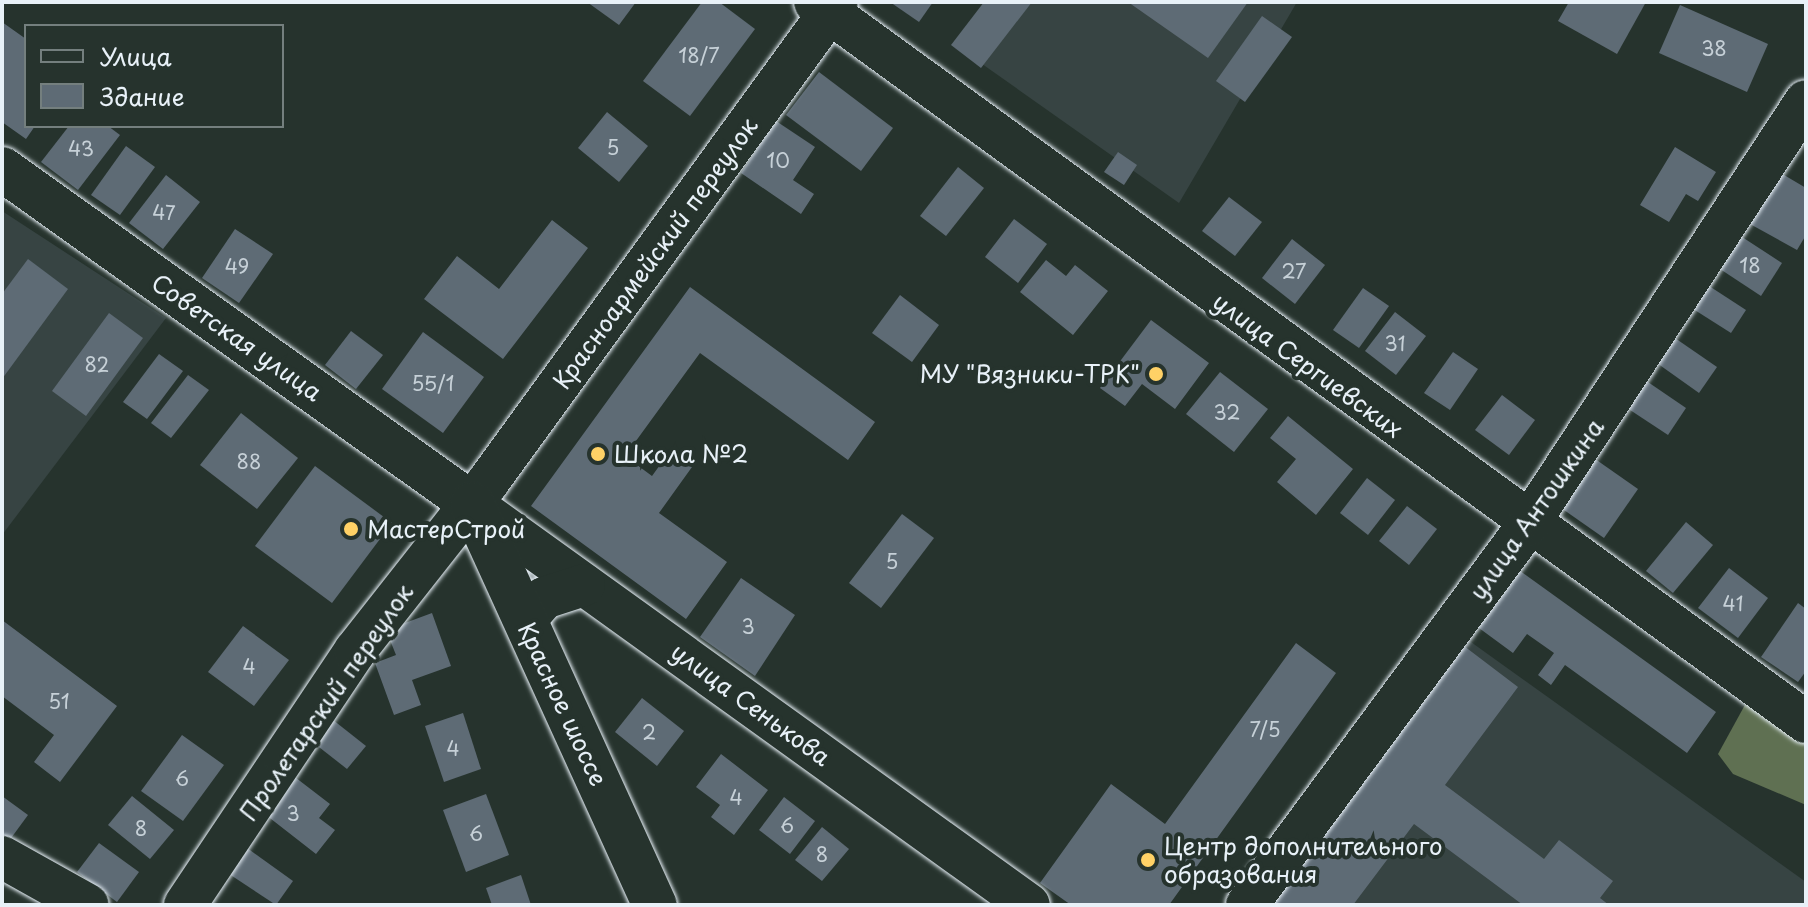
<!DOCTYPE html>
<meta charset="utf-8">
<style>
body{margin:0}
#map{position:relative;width:1808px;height:907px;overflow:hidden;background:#26332d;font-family:"Playpen Sans",sans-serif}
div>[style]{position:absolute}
.built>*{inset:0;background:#374443}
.green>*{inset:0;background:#5f7052}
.building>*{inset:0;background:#5e6b75}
.roads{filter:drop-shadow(0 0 2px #e8f1f8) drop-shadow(0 0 2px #e8f1f8)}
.minor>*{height:42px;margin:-21px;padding:0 21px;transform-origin:21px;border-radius:21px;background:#26332d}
.major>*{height:44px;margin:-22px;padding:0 22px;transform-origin:22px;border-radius:22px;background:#26332d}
.dots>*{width:22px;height:22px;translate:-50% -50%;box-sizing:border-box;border:4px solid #26332d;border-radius:50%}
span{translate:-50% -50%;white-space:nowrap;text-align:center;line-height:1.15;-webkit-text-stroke:8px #26332d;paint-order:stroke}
.number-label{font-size:20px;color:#c6d0d7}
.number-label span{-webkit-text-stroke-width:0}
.street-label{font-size:24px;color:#e8f1f8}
.poi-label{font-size:24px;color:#e8f1f8}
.right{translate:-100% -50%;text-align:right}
.left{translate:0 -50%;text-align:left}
.frame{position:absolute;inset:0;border:4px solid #e8f1f8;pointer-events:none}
.legend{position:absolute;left:24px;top:24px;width:260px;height:104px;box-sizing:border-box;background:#26332d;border:2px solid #747f7e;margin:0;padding:10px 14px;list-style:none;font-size:24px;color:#e8f1f8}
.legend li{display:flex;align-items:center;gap:16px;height:40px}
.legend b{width:40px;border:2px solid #747f7e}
</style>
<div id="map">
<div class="built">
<i style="clip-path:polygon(996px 2px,1297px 2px,1179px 203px,958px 47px)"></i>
<i style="clip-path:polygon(2px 211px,166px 318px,2px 535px)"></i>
<i style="clip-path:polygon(1457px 632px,1806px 882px,1806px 905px,1261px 905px)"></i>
</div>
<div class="green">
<i style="clip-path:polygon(1746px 703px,1806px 742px,1806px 805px,1733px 774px,1718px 754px)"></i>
</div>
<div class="building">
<i style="clip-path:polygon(587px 2px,636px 2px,619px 25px)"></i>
<i style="clip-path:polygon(702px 2px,719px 2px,755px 29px,690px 116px,643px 81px)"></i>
<i style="clip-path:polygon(890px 2px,933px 2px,919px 22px)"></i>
<i style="clip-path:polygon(984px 2px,1032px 2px,981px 68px,951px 45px)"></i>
<i style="clip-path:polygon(1128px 2px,1248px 2px,1208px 58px)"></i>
<i style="clip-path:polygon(1569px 2px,1646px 2px,1617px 54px,1558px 21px)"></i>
<i style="clip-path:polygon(1680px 5px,1768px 44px,1747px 92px,1659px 53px)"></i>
<i style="clip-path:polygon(1262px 16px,1292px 37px,1245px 102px,1216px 81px)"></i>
<i style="clip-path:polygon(2px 22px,26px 39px,26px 126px,35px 126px,26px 139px,2px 122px)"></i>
<i style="clip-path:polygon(819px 72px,893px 128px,861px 171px,786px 115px)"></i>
<i style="clip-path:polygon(607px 112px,648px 146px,619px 182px,578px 148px)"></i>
<i style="clip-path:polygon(776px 121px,815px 147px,793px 180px,814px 194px,801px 214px,741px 173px)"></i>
<i style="clip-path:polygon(69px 126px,108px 126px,120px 135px,78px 190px,41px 162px)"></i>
<i style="clip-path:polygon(126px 146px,155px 167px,120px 215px,91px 195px)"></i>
<i style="clip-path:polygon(1675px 147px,1716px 172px,1698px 201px,1686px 194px,1669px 222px,1640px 205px)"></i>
<i style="clip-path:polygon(1118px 152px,1137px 165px,1124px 185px,1104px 172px)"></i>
<i style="clip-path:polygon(958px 167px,984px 188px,946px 236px,920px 216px)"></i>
<i style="clip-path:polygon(1779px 172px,1806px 188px,1806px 235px,1797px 250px,1750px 224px)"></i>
<i style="clip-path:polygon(166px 175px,200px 202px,163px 249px,129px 223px)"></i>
<i style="clip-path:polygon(1229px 197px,1262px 222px,1235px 256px,1202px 231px)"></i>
<i style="clip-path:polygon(1014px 219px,1047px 244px,1018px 283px,985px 257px)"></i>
<i style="clip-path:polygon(552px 220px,588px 248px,503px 359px,424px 299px,457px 256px,499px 289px)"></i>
<i style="clip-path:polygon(235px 229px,273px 254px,239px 303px,202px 278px)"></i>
<i style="clip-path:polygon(1739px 235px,1782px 263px,1761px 296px,1717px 267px)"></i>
<i style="clip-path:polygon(1292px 239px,1325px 265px,1295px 304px,1262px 278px)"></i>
<i style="clip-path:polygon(28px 259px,68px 289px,2px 379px,2px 294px)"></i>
<i style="clip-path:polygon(1046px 260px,1066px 276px,1075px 265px,1108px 291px,1073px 335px,1020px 292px)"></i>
<i style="clip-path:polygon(1706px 284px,1746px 310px,1731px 333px,1690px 307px)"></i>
<i style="clip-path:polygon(690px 287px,875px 422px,848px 460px,700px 353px,625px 456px,652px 476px,670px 451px,692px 467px,659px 513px,727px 562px,686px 619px,531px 506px)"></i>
<i style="clip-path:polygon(1363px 288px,1389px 306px,1359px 348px,1333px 330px)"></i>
<i style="clip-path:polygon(900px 295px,939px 325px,912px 362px,872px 333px)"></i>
<i style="clip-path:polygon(1395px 312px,1426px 336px,1396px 375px,1365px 351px)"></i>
<i style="clip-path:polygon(109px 313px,143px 338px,86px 416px,52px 391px)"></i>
<i style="clip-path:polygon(1151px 320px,1209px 363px,1175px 409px,1142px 384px,1125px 406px,1100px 388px)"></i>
<i style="clip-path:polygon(351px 331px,383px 355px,356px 389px,325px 365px)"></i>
<i style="clip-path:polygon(423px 332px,484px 377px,443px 433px,382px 389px)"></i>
<i style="clip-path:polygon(1672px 336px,1717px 367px,1699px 393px,1654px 361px)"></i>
<i style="clip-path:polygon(1453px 352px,1478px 369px,1450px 410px,1424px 393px)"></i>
<i style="clip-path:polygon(159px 354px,183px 371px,147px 419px,123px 402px)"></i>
<i style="clip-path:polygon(1220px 372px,1268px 409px,1234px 452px,1186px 414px)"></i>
<i style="clip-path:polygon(188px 375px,209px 390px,171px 438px,151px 423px)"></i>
<i style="clip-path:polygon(1642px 378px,1686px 408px,1668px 435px,1624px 406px)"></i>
<i style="clip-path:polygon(1502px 395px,1535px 420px,1509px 455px,1475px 430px)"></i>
<i style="clip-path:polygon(241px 413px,298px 458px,257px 509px,200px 465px)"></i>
<i style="clip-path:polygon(1288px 416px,1353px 469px,1316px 515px,1277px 482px,1296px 459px,1270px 438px)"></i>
<i style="clip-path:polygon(1588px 454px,1638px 489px,1604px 538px,1554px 503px)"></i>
<i style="clip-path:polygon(315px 466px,392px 523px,332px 603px,255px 546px)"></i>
<i style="clip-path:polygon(1367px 478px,1395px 500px,1368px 535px,1340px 513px)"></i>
<i style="clip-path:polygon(1407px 506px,1437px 529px,1409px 565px,1379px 541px)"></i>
<i style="clip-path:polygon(902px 514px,934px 538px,881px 608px,849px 583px)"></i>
<i style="clip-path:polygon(1686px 522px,1713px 545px,1673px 593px,1646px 571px)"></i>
<i style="clip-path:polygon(1505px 560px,1716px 712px,1687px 753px,1565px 665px,1551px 685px,1538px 675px,1554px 653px,1527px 634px,1513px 653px,1464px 617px)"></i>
<i style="clip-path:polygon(1729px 568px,1768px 598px,1738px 638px,1698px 608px)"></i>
<i style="clip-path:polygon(741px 578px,795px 615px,755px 676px,700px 637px)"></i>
<i style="clip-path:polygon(1798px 603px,1806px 609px,1806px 671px,1798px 682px,1761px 657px)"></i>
<i style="clip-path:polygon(432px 613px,451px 666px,412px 680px,421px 705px,394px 715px,375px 663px,396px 655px,386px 630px)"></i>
<i style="clip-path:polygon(2px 620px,117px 706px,60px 782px,34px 762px,54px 735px,2px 696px)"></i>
<i style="clip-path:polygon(243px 626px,289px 660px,254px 706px,208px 672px)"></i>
<i style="clip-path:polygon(1296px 643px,1336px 673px,1169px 905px,1071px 905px,1040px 883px,1111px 784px,1165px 824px)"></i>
<i style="clip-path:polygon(1464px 646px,1518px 687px,1445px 785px,1544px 859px,1559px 840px,1613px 881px,1600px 898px,1609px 905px,1523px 905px,1414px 824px,1353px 905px,1270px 905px)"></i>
<i style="clip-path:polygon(642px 698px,684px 731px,657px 766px,615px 732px)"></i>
<i style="clip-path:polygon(463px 713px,481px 769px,444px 782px,425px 726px)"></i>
<i style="clip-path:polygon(328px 716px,366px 746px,347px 769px,310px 740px)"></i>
<i style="clip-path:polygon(182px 735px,224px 765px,183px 821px,141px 791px)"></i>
<i style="clip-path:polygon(721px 754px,768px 790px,734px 835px,711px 817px,720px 805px,696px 787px)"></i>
<i style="clip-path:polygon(287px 771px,330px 804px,319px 818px,335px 830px,316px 854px,257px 808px)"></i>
<i style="clip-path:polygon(486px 794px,509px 855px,466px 872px,443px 810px)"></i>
<i style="clip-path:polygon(2px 796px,28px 815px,6px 845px,2px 842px)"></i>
<i style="clip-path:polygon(132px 796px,174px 830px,150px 859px,108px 825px)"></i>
<i style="clip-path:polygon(784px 797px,815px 821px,790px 854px,759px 830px)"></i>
<i style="clip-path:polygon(822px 827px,849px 849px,822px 881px,795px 860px)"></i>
<i style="clip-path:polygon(236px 840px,293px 881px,276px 905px,217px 866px)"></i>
<i style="clip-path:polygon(99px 843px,139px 872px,117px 902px,77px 872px)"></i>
<i style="clip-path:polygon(521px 875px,531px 905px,492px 905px,486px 888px)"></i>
</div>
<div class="roads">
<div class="minor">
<i style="left:815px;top:2px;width:1225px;rotate:36deg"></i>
<i style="left:472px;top:504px;width:686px;rotate:35.75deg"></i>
<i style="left:525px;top:620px;width:29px;rotate:-49deg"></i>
<i style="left:544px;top:598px;width:42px;rotate:-18deg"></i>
<i style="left:2px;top:857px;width:98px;rotate:29.2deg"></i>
<i style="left:185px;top:905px;width:306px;rotate:-56.2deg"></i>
<i style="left:355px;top:651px;width:215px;rotate:-51.8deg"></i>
<i style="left:488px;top:482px;width:593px;rotate:-53.98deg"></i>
<i style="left:1247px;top:905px;width:471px;rotate:-53.5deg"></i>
<i style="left:1527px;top:526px;width:508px;rotate:-56.72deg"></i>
</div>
<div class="major">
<i style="left:2px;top:169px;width:577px;rotate:35.48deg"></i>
<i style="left:472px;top:504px;width:441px;rotate:65.5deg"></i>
</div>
</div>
<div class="dots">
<i style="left:1156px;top:374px;background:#ffd166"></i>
<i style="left:598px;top:454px;background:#ffd166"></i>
<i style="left:351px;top:529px;background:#ffd166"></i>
<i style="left:1148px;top:860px;background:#ffd166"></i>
</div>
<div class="number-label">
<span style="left:1714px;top:48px">38</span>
<span style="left:699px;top:55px">18/7</span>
<span style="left:613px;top:147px">5</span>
<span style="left:81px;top:148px">43</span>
<span style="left:778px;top:160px">10</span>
<span style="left:164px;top:212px">47</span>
<span style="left:1750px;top:265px">18</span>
<span style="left:237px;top:266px">49</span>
<span style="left:1294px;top:271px">27</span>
<span style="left:1395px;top:343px">31</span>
<span style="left:97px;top:364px">82</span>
<span style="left:433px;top:383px">55/1</span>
<span style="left:1227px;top:412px">32</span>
<span style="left:249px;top:461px">88</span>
<span style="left:892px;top:561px">5</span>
<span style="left:1733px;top:603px">41</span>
<span style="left:748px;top:626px">3</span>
<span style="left:249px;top:666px">4</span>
<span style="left:59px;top:701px">51</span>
<span style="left:1265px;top:729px">7/5</span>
<span style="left:649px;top:732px">2</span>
<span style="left:453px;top:748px">4</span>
<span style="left:182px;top:778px">6</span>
<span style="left:736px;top:797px">4</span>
<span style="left:293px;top:813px">3</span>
<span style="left:787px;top:825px">6</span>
<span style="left:141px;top:828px">8</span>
<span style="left:476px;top:833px">6</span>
<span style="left:822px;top:854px">8</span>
</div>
<div class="street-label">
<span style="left:655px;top:253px;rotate:-54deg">Красноармейский переулок</span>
<span style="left:237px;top:337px;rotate:35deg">Советская улица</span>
<span style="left:1308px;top:365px;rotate:36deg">улица Сергиевских</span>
<span style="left:1536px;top:509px;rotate:-55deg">улица Антошкина</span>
<span style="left:326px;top:702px;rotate:-55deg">Пролетарский переулок</span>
<span style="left:563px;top:704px;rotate:65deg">Красное шоссе</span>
<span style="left:751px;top:704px;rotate:36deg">улица Сенькова</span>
</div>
<div class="poi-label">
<span class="right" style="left:1140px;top:374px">МУ "Вязники-ТРК"</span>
<span class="left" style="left:614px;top:454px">Школа №2</span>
<span class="left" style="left:367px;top:529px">МастерСтрой</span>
<span class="left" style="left:1164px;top:860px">Центр дополнительного<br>образования</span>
</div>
<div class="frame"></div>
<ul class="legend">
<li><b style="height:10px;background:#26332d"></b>Улица</li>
<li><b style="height:22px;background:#5e6b75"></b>Здание</li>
</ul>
</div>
